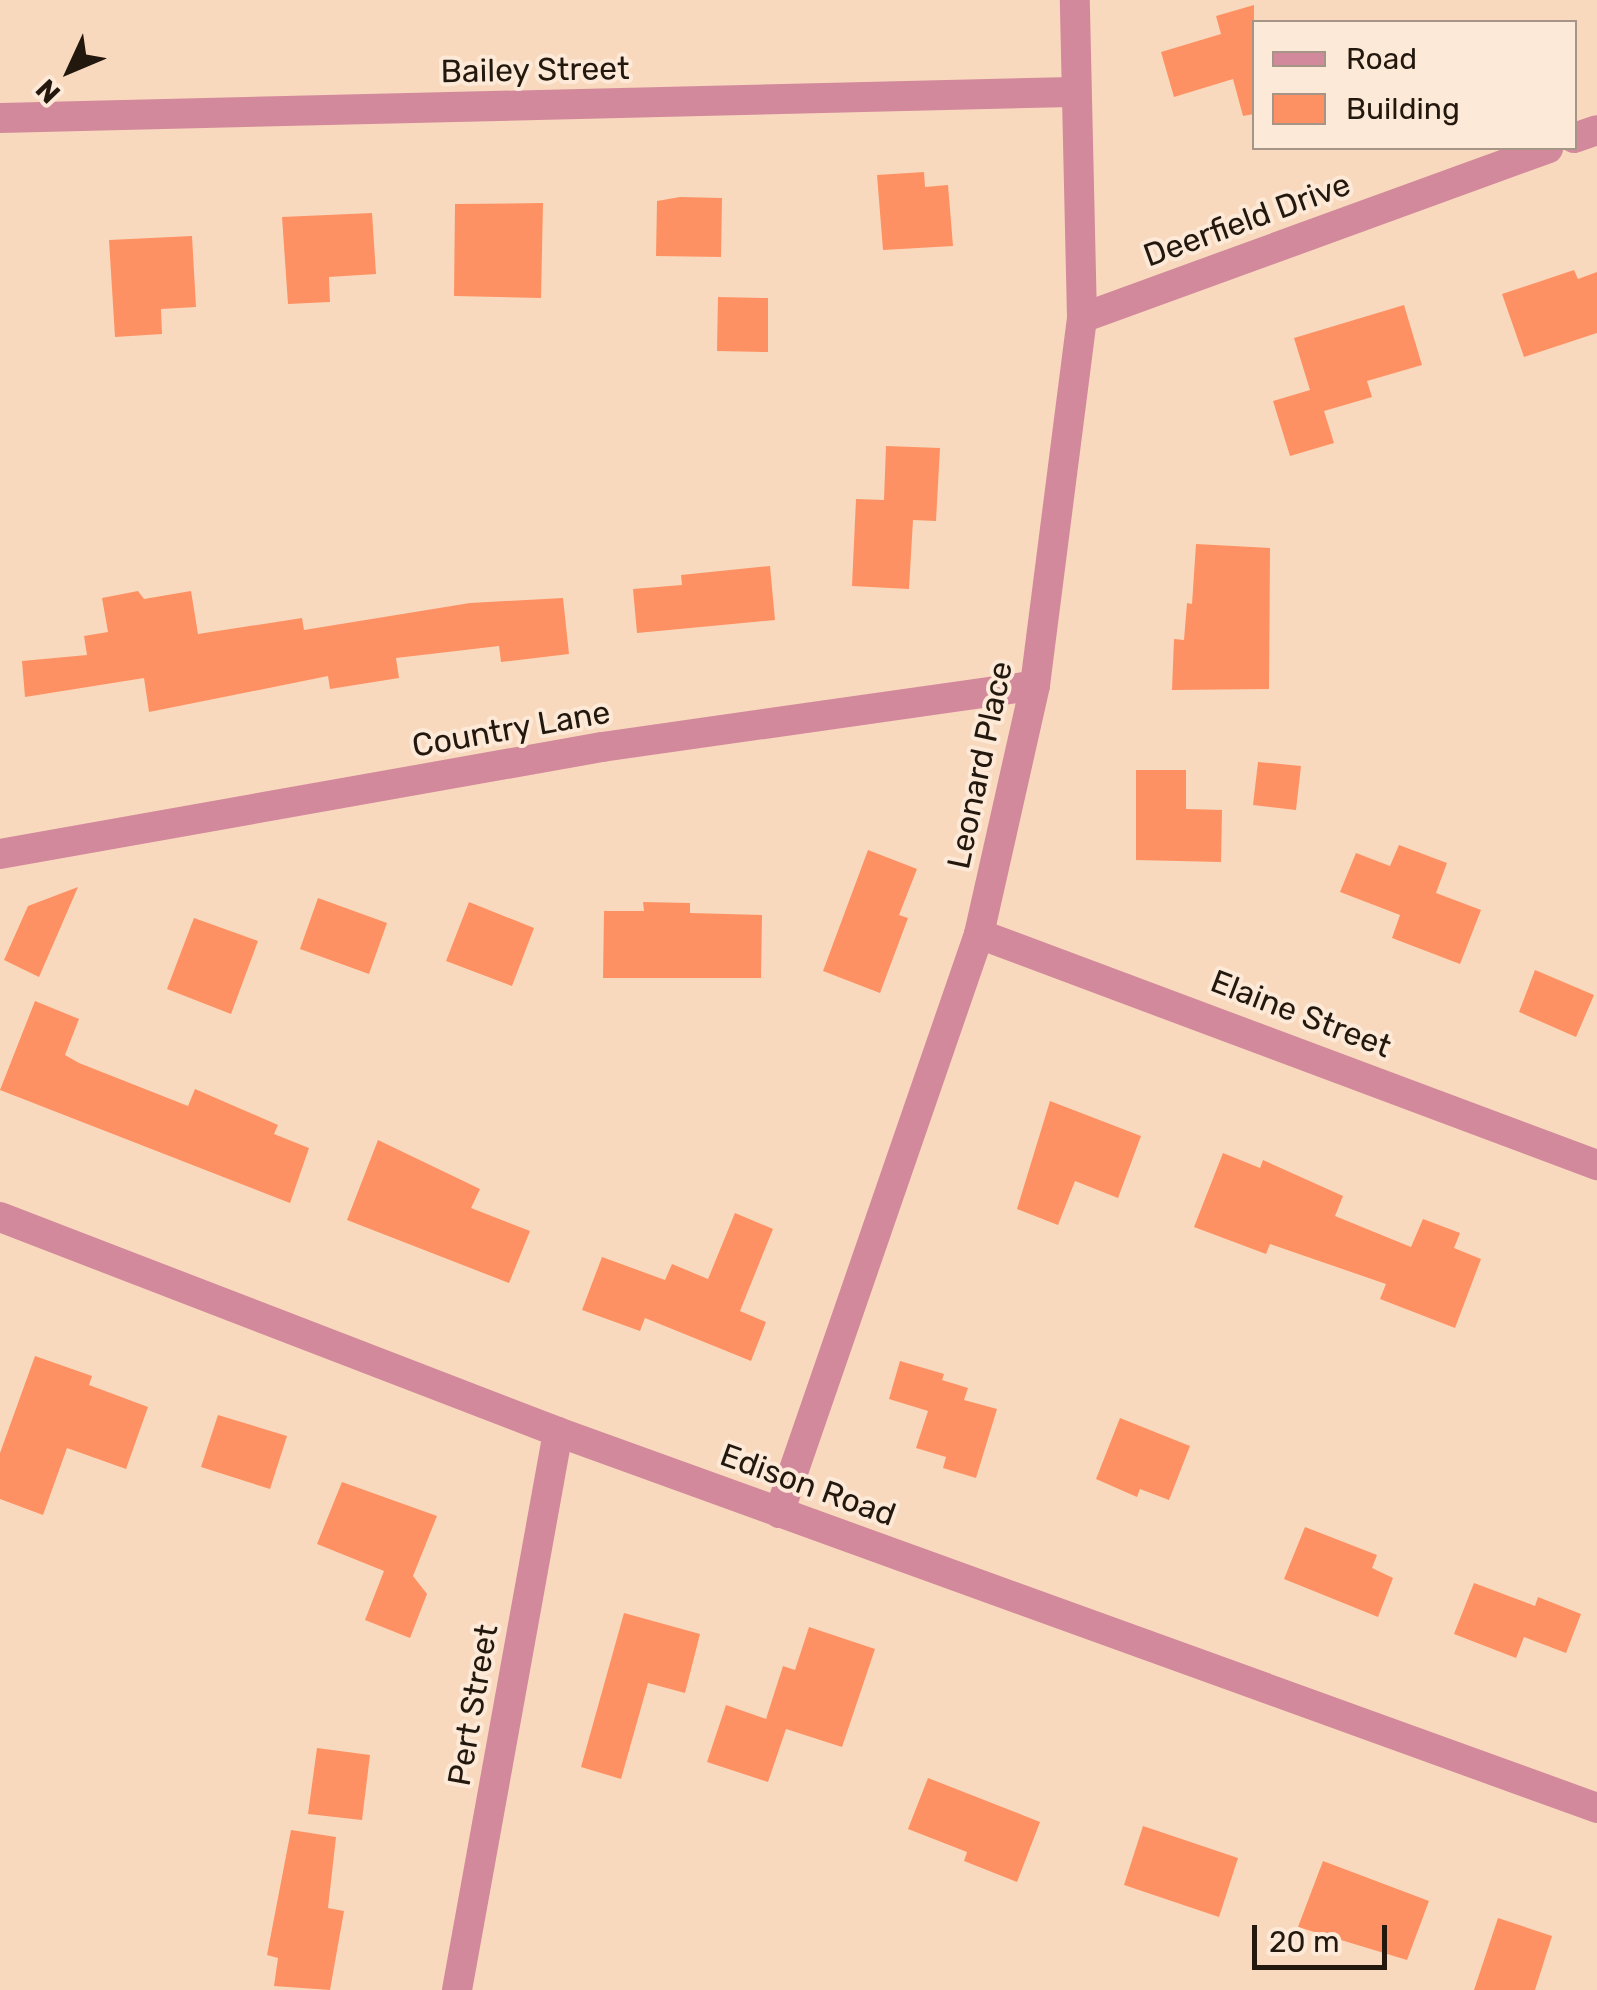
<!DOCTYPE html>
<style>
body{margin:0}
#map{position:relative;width:1597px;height:1990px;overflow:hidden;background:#f9d9bd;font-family:Rubik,sans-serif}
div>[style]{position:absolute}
.building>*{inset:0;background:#fe9163}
.minor>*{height:30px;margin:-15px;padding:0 15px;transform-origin:15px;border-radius:15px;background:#d3899c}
span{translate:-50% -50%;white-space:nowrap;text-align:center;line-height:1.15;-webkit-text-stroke:8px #fde9d8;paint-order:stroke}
.street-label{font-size:32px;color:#23180e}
.legend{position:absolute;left:1252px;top:20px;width:325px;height:130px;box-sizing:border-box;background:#fde9d8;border:2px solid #a69587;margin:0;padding:12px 18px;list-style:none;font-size:30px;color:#23180e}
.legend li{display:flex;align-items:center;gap:20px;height:50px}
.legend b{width:50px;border:2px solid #a69587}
.north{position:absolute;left:20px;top:20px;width:100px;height:100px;-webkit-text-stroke:8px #fde9d8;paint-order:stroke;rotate:226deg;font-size:28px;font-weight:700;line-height:40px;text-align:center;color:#23180e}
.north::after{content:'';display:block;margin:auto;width:35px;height:45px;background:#23180e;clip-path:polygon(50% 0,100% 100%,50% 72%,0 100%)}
.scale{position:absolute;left:1252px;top:1925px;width:135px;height:45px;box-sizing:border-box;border:5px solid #23180e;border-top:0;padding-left:12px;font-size:30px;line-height:35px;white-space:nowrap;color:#23180e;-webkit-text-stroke:8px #fde9d8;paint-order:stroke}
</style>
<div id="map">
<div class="building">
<i style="clip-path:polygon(1254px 5px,1254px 114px,1243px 116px,1233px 79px,1174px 97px,1161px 52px,1221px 34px,1216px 16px)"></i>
<i style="clip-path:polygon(924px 172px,925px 187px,948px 185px,953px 246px,883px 250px,877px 175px)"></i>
<i style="clip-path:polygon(680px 197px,722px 198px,721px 257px,656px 256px,657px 201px)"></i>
<i style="clip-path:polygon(543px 203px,541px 298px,454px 296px,455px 204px)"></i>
<i style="clip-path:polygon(372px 213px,376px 274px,329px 277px,330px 302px,288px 304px,282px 217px)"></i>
<i style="clip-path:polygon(192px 236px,196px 307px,161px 309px,162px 334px,115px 337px,109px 240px)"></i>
<i style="clip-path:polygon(1574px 270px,1578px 279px,1597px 272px,1597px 333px,1524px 357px,1502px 294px)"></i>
<i style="clip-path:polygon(718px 297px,768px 298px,768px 352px,717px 351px)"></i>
<i style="clip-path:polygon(1404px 305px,1422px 365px,1367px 381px,1372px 397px,1324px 411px,1334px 443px,1290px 456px,1273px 401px,1310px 390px,1294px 338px)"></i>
<i style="clip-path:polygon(886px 446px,940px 448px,936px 521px,913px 520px,909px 589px,852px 586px,856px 499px,884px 500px)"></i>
<i style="clip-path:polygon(1196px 544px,1270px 548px,1269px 689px,1172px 690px,1174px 639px,1184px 640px,1187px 603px,1192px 604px)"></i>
<i style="clip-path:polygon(770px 566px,775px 620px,637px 633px,633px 589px,682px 585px,681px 575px)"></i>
<i style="clip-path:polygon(138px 591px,144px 599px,191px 591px,198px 634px,302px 618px,304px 630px,470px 603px,563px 598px,569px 654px,501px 662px,499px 646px,396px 658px,399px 678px,330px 689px,328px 676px,149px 712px,144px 678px,25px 697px,22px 661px,87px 655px,84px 636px,108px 632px,102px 598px)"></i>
<i style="clip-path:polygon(1258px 762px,1301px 766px,1296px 810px,1253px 805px)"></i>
<i style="clip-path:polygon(1136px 770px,1186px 770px,1186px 809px,1222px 810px,1221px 862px,1136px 860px)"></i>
<i style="clip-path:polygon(1399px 845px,1447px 863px,1436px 893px,1481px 910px,1460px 964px,1392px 938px,1400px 915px,1340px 892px,1356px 853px,1390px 866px)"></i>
<i style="clip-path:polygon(868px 850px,917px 869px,899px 915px,908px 918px,880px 993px,823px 971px)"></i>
<i style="clip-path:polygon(78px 887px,39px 977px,4px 960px,28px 906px)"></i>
<i style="clip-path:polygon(318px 898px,387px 923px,369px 974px,300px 949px)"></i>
<i style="clip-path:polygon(469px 902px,534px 928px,512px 986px,446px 961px)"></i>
<i style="clip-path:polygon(643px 902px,690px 903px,690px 913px,762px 915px,761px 978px,603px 978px,604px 911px,644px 911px)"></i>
<i style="clip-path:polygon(194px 918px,258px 941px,231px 1014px,167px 989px)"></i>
<i style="clip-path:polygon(1535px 970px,1594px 995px,1576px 1037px,1519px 1012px)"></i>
<i style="clip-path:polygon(35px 1001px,79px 1019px,65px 1055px,79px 1063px,188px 1106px,195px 1089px,278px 1125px,274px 1134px,309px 1148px,290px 1203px,0 1090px)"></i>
<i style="clip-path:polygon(1050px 1101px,1141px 1136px,1118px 1198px,1075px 1181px,1058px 1225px,1017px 1209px)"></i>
<i style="clip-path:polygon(378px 1140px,480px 1189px,471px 1208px,530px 1231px,509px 1283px,347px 1220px)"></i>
<i style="clip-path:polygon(1223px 1153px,1260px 1168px,1263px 1160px,1343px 1196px,1335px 1216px,1411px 1247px,1423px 1219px,1460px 1233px,1454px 1248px,1481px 1259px,1455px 1328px,1380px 1299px,1386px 1284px,1270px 1244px,1266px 1254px,1194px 1227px)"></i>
<i style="clip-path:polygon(735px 1213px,773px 1229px,740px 1311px,766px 1322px,751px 1361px,645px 1318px,640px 1331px,582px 1310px,602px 1257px,665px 1280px,672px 1264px,708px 1279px)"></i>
<i style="clip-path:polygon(35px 1356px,92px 1376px,89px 1385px,148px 1407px,126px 1469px,67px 1448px,43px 1515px,0 1499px,0 1453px)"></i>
<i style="clip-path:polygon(900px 1361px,944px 1374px,942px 1380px,968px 1388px,964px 1400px,997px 1409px,976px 1478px,943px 1468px,946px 1457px,916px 1448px,928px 1411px,889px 1399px)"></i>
<i style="clip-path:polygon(218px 1415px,287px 1436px,270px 1489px,201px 1467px)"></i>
<i style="clip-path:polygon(1120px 1418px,1190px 1446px,1169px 1500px,1140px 1489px,1137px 1497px,1096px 1479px)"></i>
<i style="clip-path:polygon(342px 1482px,437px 1516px,413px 1576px,427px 1594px,410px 1638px,365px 1620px,384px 1571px,317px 1544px)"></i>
<i style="clip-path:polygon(1305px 1527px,1377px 1555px,1372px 1568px,1393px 1578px,1378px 1617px,1284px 1579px)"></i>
<i style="clip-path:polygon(1474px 1583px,1535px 1606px,1538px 1597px,1581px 1614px,1566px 1653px,1524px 1637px,1516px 1658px,1454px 1634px)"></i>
<i style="clip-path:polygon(624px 1613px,700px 1634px,685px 1693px,648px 1683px,621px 1779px,581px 1767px)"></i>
<i style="clip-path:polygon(809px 1627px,875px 1649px,842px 1747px,786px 1729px,768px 1782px,707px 1762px,726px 1705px,766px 1719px,783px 1666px,795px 1670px)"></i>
<i style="clip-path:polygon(317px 1748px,370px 1755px,362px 1820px,308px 1814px)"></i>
<i style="clip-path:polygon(928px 1778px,1040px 1822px,1017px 1882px,964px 1861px,967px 1852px,908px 1829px)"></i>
<i style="clip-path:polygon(1143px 1826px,1238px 1858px,1219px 1917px,1124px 1885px)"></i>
<i style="clip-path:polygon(291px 1830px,336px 1837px,328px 1908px,344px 1911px,330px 1990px,274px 1986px,278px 1958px,267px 1955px)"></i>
<i style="clip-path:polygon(1323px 1861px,1429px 1901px,1407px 1960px,1298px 1927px)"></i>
<i style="clip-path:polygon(1498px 1918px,1552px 1936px,1535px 1990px,1474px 1990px)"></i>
</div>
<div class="minor">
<i style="left:0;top:118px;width:1072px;rotate:-1.39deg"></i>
<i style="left:1574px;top:138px;width:24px;rotate:-19deg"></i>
<i style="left:1082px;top:318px;width:496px;rotate:-20deg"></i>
<i style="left:0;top:854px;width:611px;rotate:-10.08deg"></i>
<i style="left:602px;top:747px;width:437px;rotate:-8.1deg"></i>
<i style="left:979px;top:934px;width:660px;rotate:20.5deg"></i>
<i style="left:0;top:1217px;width:598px;rotate:21.07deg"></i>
<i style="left:558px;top:1432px;width:1105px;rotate:19.89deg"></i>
<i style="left:779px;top:1513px;width:613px;rotate:-70.94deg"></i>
<i style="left:979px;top:934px;width:255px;rotate:-77.3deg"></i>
<i style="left:1035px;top:685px;width:370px;rotate:-82.7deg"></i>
<i style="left:1082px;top:318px;width:318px;rotate:-91.3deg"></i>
<i style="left:457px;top:1990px;width:567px;rotate:-79.74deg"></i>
</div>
<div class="street-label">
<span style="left:535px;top:70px;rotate:-1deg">Bailey Street</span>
<span style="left:1247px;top:220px;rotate:-20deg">Deerfield Drive</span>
<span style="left:511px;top:729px;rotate:-10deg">Country Lane</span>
<span style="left:980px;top:765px;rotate:-78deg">Leonard Place</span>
<span style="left:1301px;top:1014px;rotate:21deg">Elaine Street</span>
<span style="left:808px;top:1485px;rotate:20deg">Edison Road</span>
<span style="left:473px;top:1705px;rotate:-80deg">Pert Street</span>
</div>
<ul class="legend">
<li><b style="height:12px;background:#d3899c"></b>Road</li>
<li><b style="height:28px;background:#fe9163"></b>Building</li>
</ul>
<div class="north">N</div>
<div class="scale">20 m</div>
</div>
